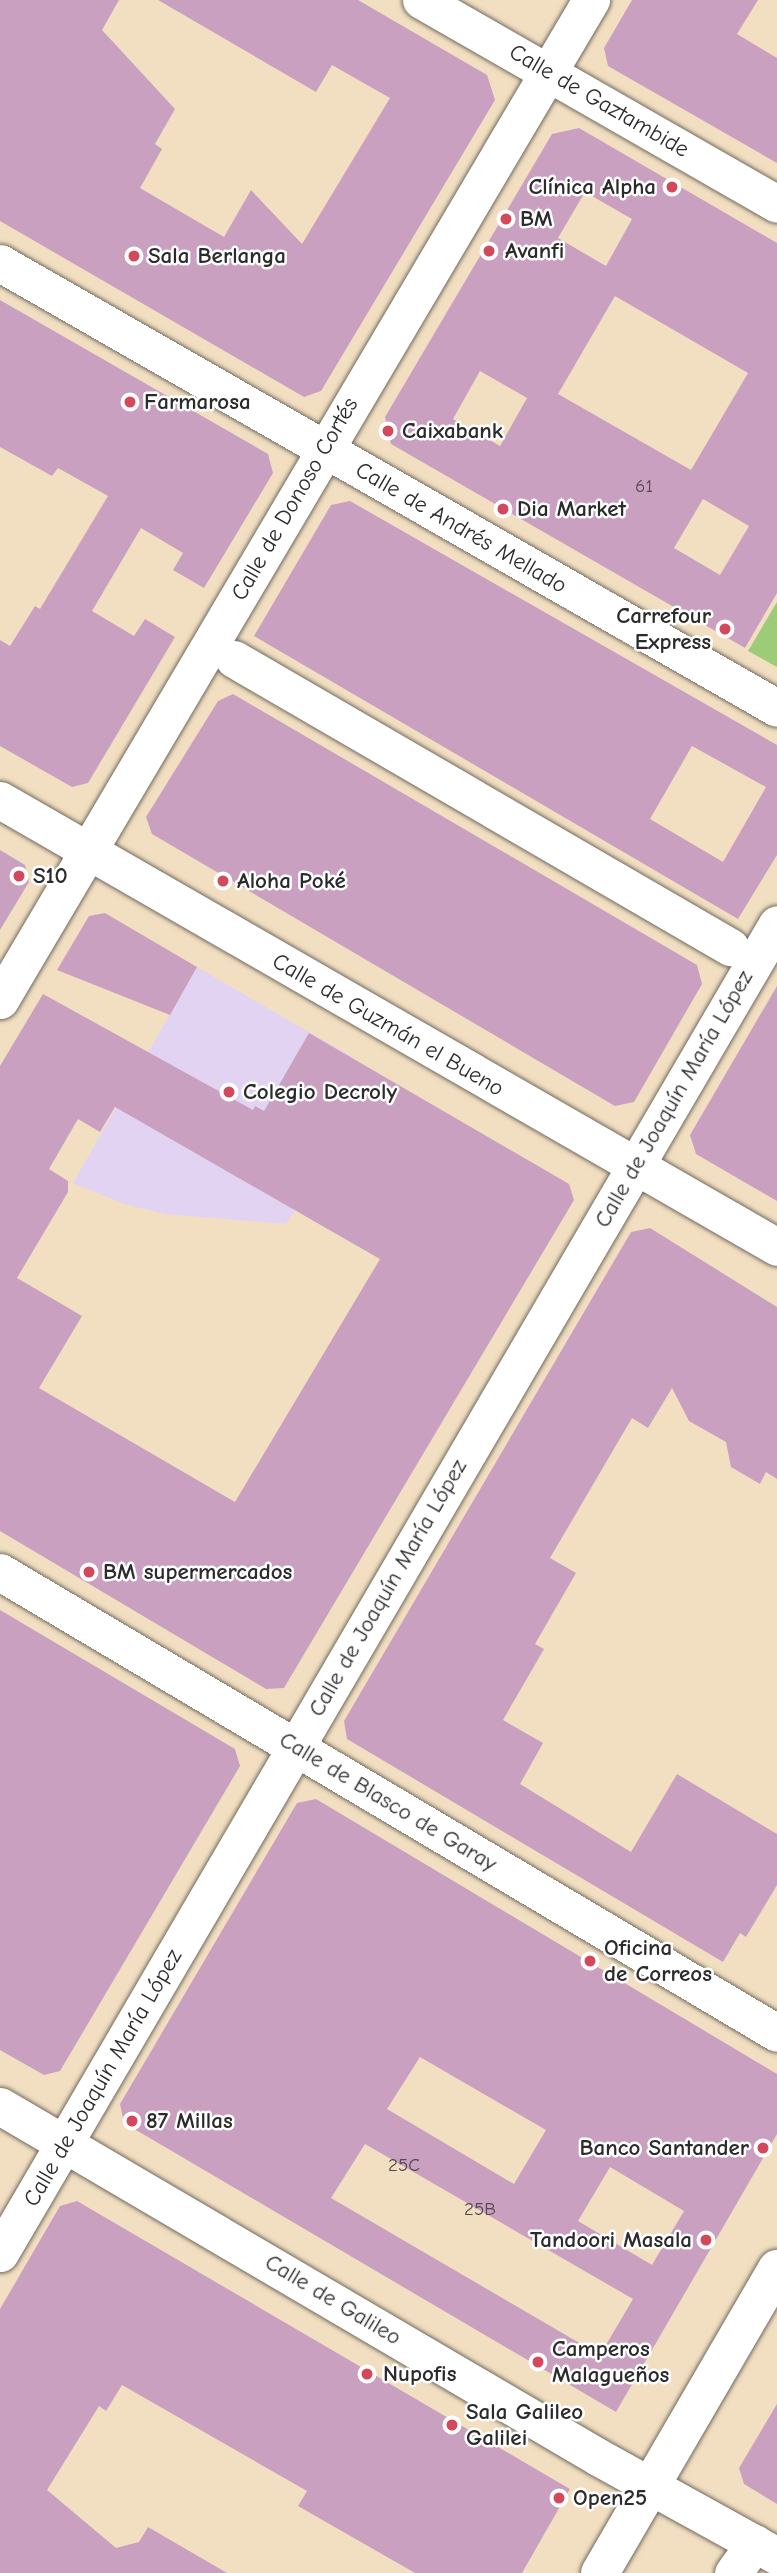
<!DOCTYPE html>
<meta charset="utf-8">
<style>
body{margin:0}
#map{position:relative;width:777px;height:2573px;overflow:hidden;background:#f2dfc1;font-family:"Comic Neue",sans-serif}
div>[style]{position:absolute}
.built>*{inset:0;background:#e3d3f3}
.green>*{inset:0;background:#9ecb78}
.building>*{inset:0;background:#caa0c1}
.roads{filter:drop-shadow(0 0 2px #716a60) drop-shadow(0 0 2px #716a60)}
.minor>*{height:37px;margin:-18.5px;padding:0 18.5px;transform-origin:18.5px;border-radius:18.5px;background:#fff}
.major>*{height:38px;margin:-19px;padding:0 19px;transform-origin:19px;border-radius:19px;background:#fff}
.dots>*{width:19px;height:19px;translate:-50% -50%;box-sizing:border-box;border:4px solid #fff;border-radius:50%}
span{translate:-50% -50%;white-space:nowrap;text-align:center;line-height:1.15;-webkit-text-stroke:5px #fff;paint-order:stroke}
.number-label{font-size:19px;color:#534850}
.number-label span{-webkit-text-stroke-width:0}
.street-label{font-size:23px;color:#2b2b2b}
.poi-label{font-size:23px;color:#2b2b2b;font-weight:700}
.right{translate:-100% -50%;text-align:right}
.left{translate:0 -50%;text-align:left}
</style>
<div id="map">
<div class="built">
<i style="clip-path:polygon(197px 967px,354px 1058px,340px 1078px,297px 1208px,286px 1224px,165px 1214px,124px 1204px,73px 1183px)"></i>
</div>
<div class="green">
<i style="clip-path:polygon(777px 602px,777px 667px,748px 651px)"></i>
</div>
<div class="building">
<i style="clip-path:polygon(0 0,119px 0,102px 30px,175px 109px,155px 144px,162px 149px,140px 188px,224px 237px,251px 190px,302px 244px,390px 98px,332px 65px,316px 92px,158px 0,358px 0,487px 75px,495px 100px,321px 391px,304px 397px,0 221px)"></i>
<i style="clip-path:polygon(632px 0,758px 0,737px 34px,777px 58px,777px 163px,608px 66px,604px 48px)"></i>
<i style="clip-path:polygon(evenodd,579px 128px,777px 243px,777px 593px,745px 648px,391px 444px,385px 417px,552px 134px,579px 128px,585px 192px,632px 219px,606px 266px,558px 238px,585px 192px,579px 128px,615px 296px,748px 373px,691px 470px,558px 394px,615px 296px,579px 128px,480px 371px,527px 398px,500px 446px,453px 419px,480px 371px,579px 128px,703px 499px,749px 526px,720px 575px,674px 548px,703px 499px)"></i>
<i style="clip-path:polygon(0 300px,268px 454px,273px 473px,204px 588px,173px 570px,183px 553px,141px 528px,92px 611px,134px 636px,145px 619px,175px 637px,88px 783px,72px 787px,0 746px,0 640px,10px 646px,35px 606px,40px 609px,108px 496px,58px 468px,52px 476px,0 447px)"></i>
<i style="clip-path:polygon(evenodd,350px 501px,777px 745px,777px 855px,738px 919px,254px 636px,331px 505px,350px 501px,692px 746px,766px 787px,723px 862px,650px 819px,692px 746px)"></i>
<i style="clip-path:polygon(233px 694px,697px 965px,702px 984px,634px 1102px,615px 1106px,152px 834px,146px 817px,218px 701px)"></i>
<i style="clip-path:polygon(0 850px,25px 865px,29px 882px,0 930px)"></i>
<i style="clip-path:polygon(105px 913px,197px 967px,170px 1015px,57px 970px,89px 916px)"></i>
<i style="clip-path:polygon(777px 986px,777px 1201px,696px 1154px,690px 1135px)"></i>
<i style="clip-path:polygon(evenodd,43px 994px,253px 1110px,255px 1106px,264px 1111px,309px 1033px,569px 1184px,574px 1200px,284px 1688px,266px 1689px,0 1531px,0 1066px,43px 994px,115px 1107px,380px 1259px,235px 1502px,39px 1388px,82px 1316px,17px 1278px,68px 1192px,68px 1181px,49px 1169px,78px 1119px,100px 1132px,115px 1107px)"></i>
<i style="clip-path:polygon(650px 1228px,777px 1307px,777px 1479px,766px 1472px,760px 1484px,731px 1467px,726px 1442px,689px 1421px,672px 1388px,648px 1428px,632px 1418px,550px 1558px,576px 1573px,535px 1644px,544px 1649px,503px 1720px,543px 1743px,520px 1784px,631px 1852px,677px 1774px,777px 1834px,777px 1885px,746px 1937px,740px 1933px,723px 1962px,347px 1739px,344px 1721px,631px 1232px)"></i>
<i style="clip-path:polygon(0 1610px,235px 1749px,240px 1766px,60px 2071px,44px 2075px,0 2050px)"></i>
<i style="clip-path:polygon(evenodd,316px 1799px,777px 2074px,777px 2134px,616px 2412px,124px 2123px,120px 2104px,297px 1803px,316px 1799px,420px 2057px,546px 2130px,514px 2184px,387px 2109px,420px 2057px,316px 1799px,365px 2144px,633px 2299px,600px 2355px,331px 2198px,365px 2144px,316px 1799px,610px 2167px,684px 2211px,652px 2265px,578px 2221px,610px 2167px)"></i>
<i style="clip-path:polygon(77px 2201px,570px 2489px,522px 2573px,415px 2573px,298px 2506px,307px 2491px,122px 2385px,106px 2411px,99px 2406px,47px 2490px,116px 2548px,139px 2542px,148px 2527px,227px 2573px,0 2573px,0 2309px,60px 2206px)"></i>
<i style="clip-path:polygon(777px 2404px,777px 2504px,744px 2484px,739px 2468px)"></i>
</div>
<div class="roads">
<div class="minor">
<i style="left:421px;top:0;width:410px;rotate:29.8deg"></i>
<i style="left:0;top:263px;width:895px;rotate:29.8deg"></i>
<i style="left:234px;top:659px;width:574px;rotate:30.14deg"></i>
<i style="left:0;top:800px;width:896px;rotate:29.91deg"></i>
<i style="left:0;top:1000px;width:1162px;rotate:-59.42deg"></i>
<i style="left:0;top:1572px;width:903px;rotate:30.68deg"></i>
<i style="left:0;top:2106px;width:693px;rotate:30.41deg"></i>
<i style="left:598px;top:2457px;width:205px;rotate:28.9deg"></i>
<i style="left:0;top:2253px;width:1539px;rotate:-59.69deg"></i>
<i style="left:733px;top:2573px;width:37px;rotate:-54deg"></i>
</div>
<div class="major">
<i style="left:600px;top:2573px;width:352px;rotate:-59.8deg"></i>
</div>
</div>
<div class="dots">
<i style="left:672px;top:187px;background:#d1495b"></i>
<i style="left:506px;top:219px;background:#d1495b"></i>
<i style="left:489px;top:251px;background:#d1495b"></i>
<i style="left:134px;top:256px;background:#d1495b"></i>
<i style="left:130px;top:402px;background:#d1495b"></i>
<i style="left:388px;top:431px;background:#d1495b"></i>
<i style="left:503px;top:509px;background:#d1495b"></i>
<i style="left:725px;top:629px;background:#d1495b"></i>
<i style="left:19px;top:876px;background:#d1495b"></i>
<i style="left:223px;top:881px;background:#d1495b"></i>
<i style="left:229px;top:1092px;background:#d1495b"></i>
<i style="left:89px;top:1572px;background:#d1495b"></i>
<i style="left:590px;top:1961px;background:#d1495b"></i>
<i style="left:132px;top:2121px;background:#d1495b"></i>
<i style="left:763px;top:2148px;background:#d1495b"></i>
<i style="left:706px;top:2240px;background:#d1495b"></i>
<i style="left:538px;top:2362px;background:#d1495b"></i>
<i style="left:367px;top:2374px;background:#d1495b"></i>
<i style="left:452px;top:2425px;background:#d1495b"></i>
<i style="left:559px;top:2498px;background:#d1495b"></i>
</div>
<div class="number-label">
<span style="left:644px;top:487px">61</span>
<span style="left:404px;top:2166px">25C</span>
<span style="left:480px;top:2210px">25B</span>
</div>
<div class="street-label">
<span style="left:599px;top:101px;rotate:30deg">Calle de Gaztambide</span>
<span style="left:295px;top:499px;rotate:-60deg">Calle de Donoso Cortés</span>
<span style="left:461px;top:528px;rotate:30deg">Calle de Andrés Mellado</span>
<span style="left:388px;top:1025px;rotate:30deg">Calle de Guzmán el Bueno</span>
<span style="left:674px;top:1099px;rotate:-60deg">Calle de Joaquín María López</span>
<span style="left:388px;top:1588px;rotate:-60deg">Calle de Joaquín María López</span>
<span style="left:388px;top:1802px;rotate:31deg">Calle de Blasco de Garay</span>
<span style="left:103px;top:2078px;rotate:-60deg">Calle de Joaquín María López</span>
<span style="left:333px;top:2300px;rotate:31deg">Calle de Galileo</span>
</div>
<div class="poi-label">
<span class="right" style="left:656px;top:187px">Clínica Alpha</span>
<span class="left" style="left:520px;top:219px">BM</span>
<span class="left" style="left:505px;top:251px">Avanfi</span>
<span class="left" style="left:148px;top:256px">Sala Berlanga</span>
<span class="left" style="left:144px;top:402px">Farmarosa</span>
<span class="left" style="left:402px;top:431px">Caixabank</span>
<span class="left" style="left:517px;top:509px">Dia Market</span>
<span class="right" style="left:711px;top:629px">Carrefour<br>Express</span>
<span class="left" style="left:33px;top:876px">S10</span>
<span class="left" style="left:237px;top:881px">Aloha Poké</span>
<span class="left" style="left:243px;top:1092px">Colegio Decroly</span>
<span class="left" style="left:103px;top:1572px">BM supermercados</span>
<span class="left" style="left:604px;top:1961px">Oficina<br>de Correos</span>
<span class="left" style="left:146px;top:2121px">87 Millas</span>
<span class="right" style="left:749px;top:2148px">Banco Santander</span>
<span class="right" style="left:692px;top:2240px">Tandoori Masala</span>
<span class="left" style="left:552px;top:2362px">Camperos<br>Malagueños</span>
<span class="left" style="left:383px;top:2374px">Nupofis</span>
<span class="left" style="left:466px;top:2425px">Sala Galileo<br>Galilei</span>
<span class="left" style="left:573px;top:2498px">Open25</span>
</div>
</div>
